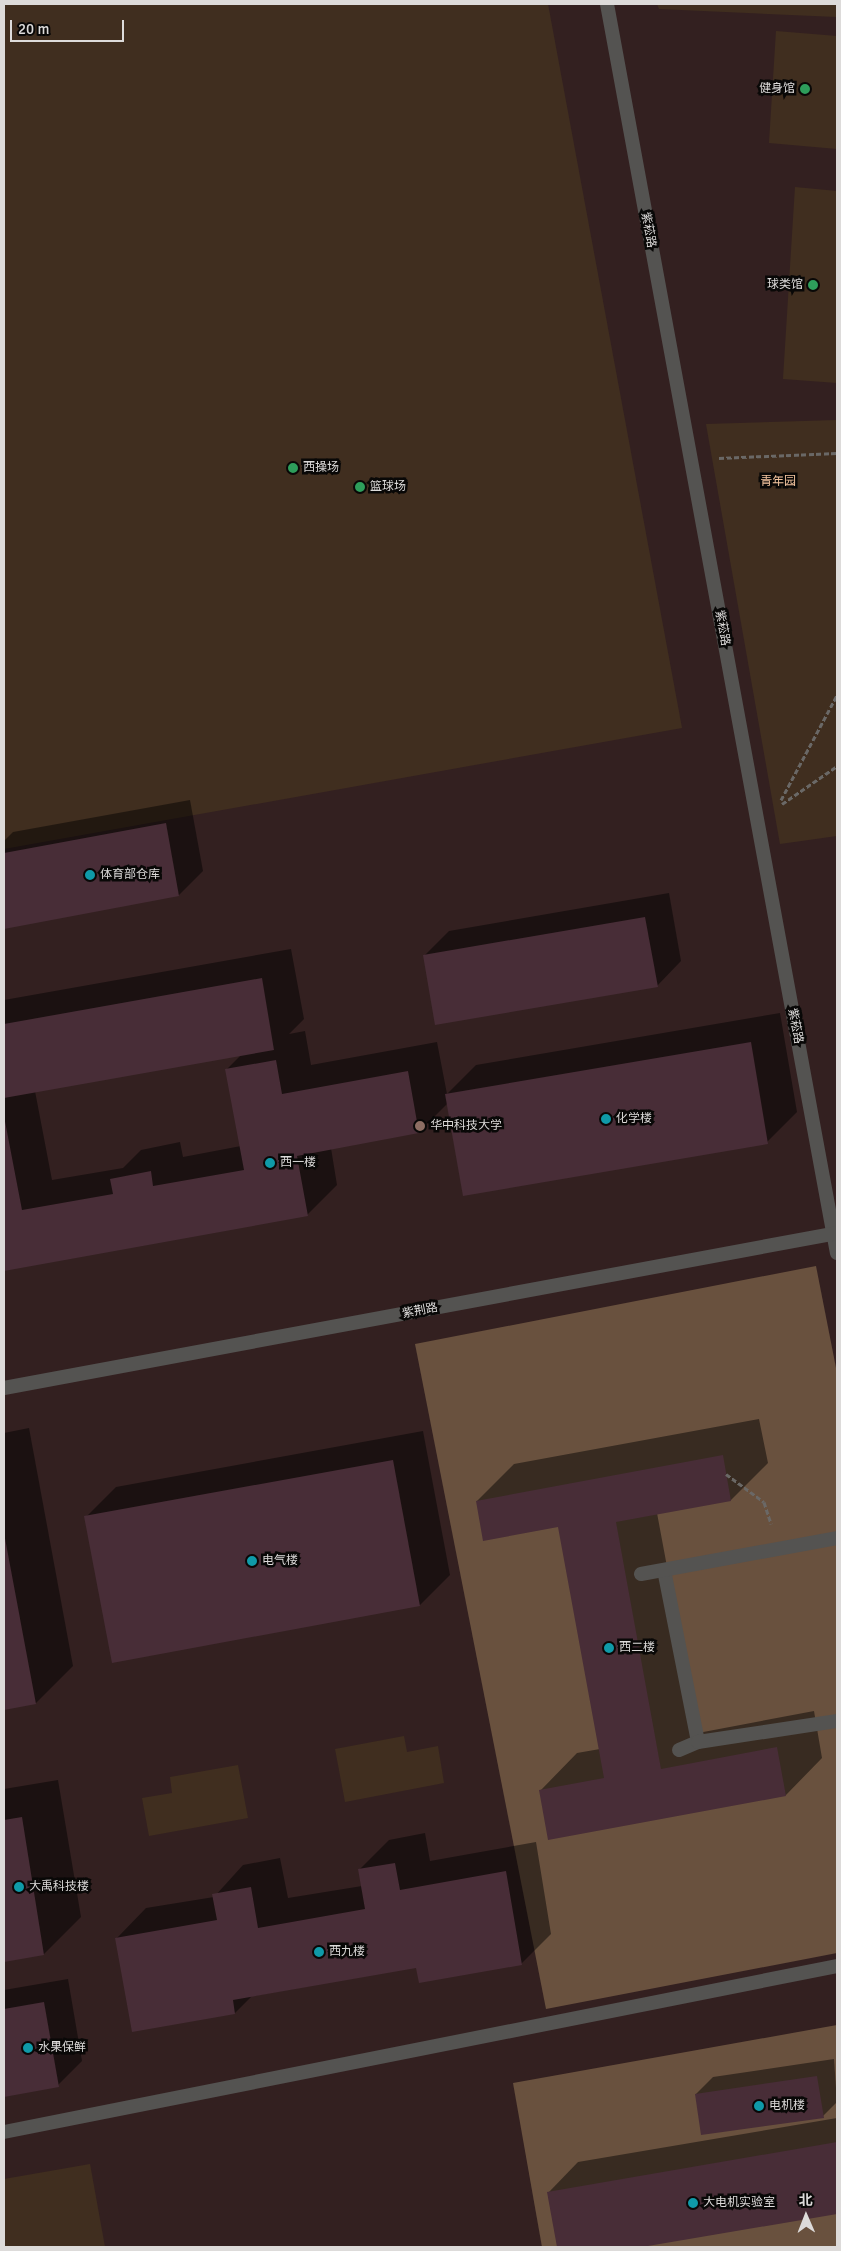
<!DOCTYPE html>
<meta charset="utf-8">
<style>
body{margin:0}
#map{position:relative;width:841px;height:2251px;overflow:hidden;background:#201e1b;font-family:Signika,"Noto Sans SC",sans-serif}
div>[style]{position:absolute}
.education>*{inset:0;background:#332020}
.green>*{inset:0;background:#402e1f}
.forest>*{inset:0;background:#69513e}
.shadow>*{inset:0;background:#0007}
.building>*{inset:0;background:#482d37}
.path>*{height:3px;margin-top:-1.5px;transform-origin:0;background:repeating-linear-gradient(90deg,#6a6866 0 5px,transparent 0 7.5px)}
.minor>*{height:14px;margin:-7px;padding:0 7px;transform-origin:7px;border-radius:7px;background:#545351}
.dots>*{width:14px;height:14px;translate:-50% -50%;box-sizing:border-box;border:2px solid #090807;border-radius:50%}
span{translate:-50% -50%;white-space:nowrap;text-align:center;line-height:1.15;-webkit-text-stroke:5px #090807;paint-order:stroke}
.poi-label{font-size:12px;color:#dddbda}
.right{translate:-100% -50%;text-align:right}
.left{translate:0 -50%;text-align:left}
.street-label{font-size:12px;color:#dddbda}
.park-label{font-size:12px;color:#f4c59f}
.frame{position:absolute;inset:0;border:5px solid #dddbda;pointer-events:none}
.north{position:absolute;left:781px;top:2191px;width:50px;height:50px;-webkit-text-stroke:4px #090807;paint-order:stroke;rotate:359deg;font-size:14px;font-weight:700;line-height:20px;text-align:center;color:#dddbda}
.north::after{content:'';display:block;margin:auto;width:18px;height:22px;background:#dddbda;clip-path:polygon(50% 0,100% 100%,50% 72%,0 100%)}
.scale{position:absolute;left:10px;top:20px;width:114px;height:22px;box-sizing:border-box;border:2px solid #dddbda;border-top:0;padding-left:6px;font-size:15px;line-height:18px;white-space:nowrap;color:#dddbda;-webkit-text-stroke:4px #090807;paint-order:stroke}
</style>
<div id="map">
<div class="education">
<i style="clip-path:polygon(4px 4px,837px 4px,837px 2247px,4px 2247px)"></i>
</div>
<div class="green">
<i style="clip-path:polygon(4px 4px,548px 4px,682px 728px,4px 849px)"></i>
<i style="clip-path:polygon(657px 4px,837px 4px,837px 17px,659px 9px)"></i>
<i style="clip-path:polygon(776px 31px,837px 36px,837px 149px,769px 143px)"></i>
<i style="clip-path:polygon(795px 187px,837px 191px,837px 383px,783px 379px)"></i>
<i style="clip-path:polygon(837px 420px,837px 836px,780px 844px,706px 424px)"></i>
<i style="clip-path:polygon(404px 1736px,407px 1752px,438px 1746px,444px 1783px,345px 1802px,335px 1749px)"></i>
<i style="clip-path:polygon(238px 1765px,248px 1818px,149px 1836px,142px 1798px,172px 1793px,170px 1777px)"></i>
<i style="clip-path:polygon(90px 2164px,105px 2247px,4px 2247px,4px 2179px)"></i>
</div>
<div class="forest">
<i style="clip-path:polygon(816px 1266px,837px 1373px,837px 1953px,546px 2009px,415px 1344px)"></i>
<i style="clip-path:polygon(837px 2025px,837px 2247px,542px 2247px,513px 2083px)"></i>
</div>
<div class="shadow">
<i style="clip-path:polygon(190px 800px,203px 871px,179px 895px,4px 927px,4px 841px,13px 832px)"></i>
<i style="clip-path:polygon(669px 893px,681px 961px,657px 986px,425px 955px,449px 931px)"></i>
<i style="clip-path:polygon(evenodd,291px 949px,304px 1019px,289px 1034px,305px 1031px,311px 1065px,437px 1042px,447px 1094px,476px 1065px,780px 1013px,797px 1112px,767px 1142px,448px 1103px,419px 1132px,331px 1148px,337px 1185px,307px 1215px,4px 1270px,4px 1000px,291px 949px,242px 1054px,227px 1069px,241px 1146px,183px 1157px,180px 1142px,141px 1150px,123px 1168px,52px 1180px,35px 1091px,242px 1054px)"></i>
<i style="clip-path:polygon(759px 1419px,768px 1463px,731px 1500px,657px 1513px,698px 1733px,814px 1711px,822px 1758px,786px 1795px,541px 1790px,577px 1753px,600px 1749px,559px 1526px,477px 1501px,514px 1464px)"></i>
<i style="clip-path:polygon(29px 1428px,73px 1666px,36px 1703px,4px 1709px,4px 1433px)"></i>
<i style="clip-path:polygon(423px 1431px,450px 1575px,420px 1605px,113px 1661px,86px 1517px,116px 1487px)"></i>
<i style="clip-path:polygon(58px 1780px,81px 1917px,44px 1954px,4px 1961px,4px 1789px)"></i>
<i style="clip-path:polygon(425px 1833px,430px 1861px,536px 1842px,551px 1934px,521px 1964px,417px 1967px,252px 1996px,235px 2013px,117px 1938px,146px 1908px,214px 1897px,243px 1865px,280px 1858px,288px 1898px,362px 1886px,360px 1869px,389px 1840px)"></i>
<i style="clip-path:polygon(68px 1979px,82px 2061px,58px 2085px,4px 2095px,4px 1990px)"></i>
<i style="clip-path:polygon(834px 2059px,837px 2102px,823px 2116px,696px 2094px,713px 2077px)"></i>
<i style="clip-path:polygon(837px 2118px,837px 2213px,635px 2247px,558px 2247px,549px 2192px,578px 2162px)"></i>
</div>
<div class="building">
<i style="clip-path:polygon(166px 823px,179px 896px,4px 929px,4px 853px)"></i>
<i style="clip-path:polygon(645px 917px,658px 987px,435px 1025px,423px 955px)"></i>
<i style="clip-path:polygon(262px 978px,274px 1050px,4px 1098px,4px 1024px)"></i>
<i style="clip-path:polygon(751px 1042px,768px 1144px,463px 1196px,445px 1094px)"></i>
<i style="clip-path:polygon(276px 1060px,282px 1094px,408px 1071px,419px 1133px,297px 1156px,308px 1216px,4px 1271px,4px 1116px,22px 1210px,113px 1194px,110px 1179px,151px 1171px,153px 1186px,244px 1170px,225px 1069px)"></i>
<i style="clip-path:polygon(723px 1455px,731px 1501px,616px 1522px,661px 1769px,777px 1747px,786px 1796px,548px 1840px,539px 1790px,604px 1778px,558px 1527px,483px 1541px,476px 1501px)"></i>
<i style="clip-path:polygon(393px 1460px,420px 1606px,112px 1663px,84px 1516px)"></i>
<i style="clip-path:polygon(4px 1533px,36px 1704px,4px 1710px)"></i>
<i style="clip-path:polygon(22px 1817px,44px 1955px,4px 1962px,4px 1820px)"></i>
<i style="clip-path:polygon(395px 1863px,400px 1890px,506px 1871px,522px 1965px,419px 1983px,416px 1968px,233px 2000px,235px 2014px,132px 2032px,115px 1938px,217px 1920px,212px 1894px,251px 1887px,258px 1928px,365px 1909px,358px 1869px)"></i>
<i style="clip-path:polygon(44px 2002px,59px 2087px,4px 2097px,4px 2009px)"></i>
<i style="clip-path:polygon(817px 2076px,824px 2118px,701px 2135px,695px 2094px)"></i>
<i style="clip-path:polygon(837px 2142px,837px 2214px,642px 2247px,557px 2247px,547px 2192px)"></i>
</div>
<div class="path">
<i style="left:719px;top:458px;width:118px;rotate:-2.4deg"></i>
<i style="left:781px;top:800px;width:119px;rotate:-61.9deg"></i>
<i style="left:782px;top:804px;width:67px;rotate:-34.6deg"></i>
<i style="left:726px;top:1474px;width:47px;rotate:36.4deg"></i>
<i style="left:764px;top:1502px;width:23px;rotate:72deg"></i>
</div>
<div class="minor">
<i style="left:607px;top:4px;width:1270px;rotate:79.57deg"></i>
<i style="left:4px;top:1388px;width:847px;rotate:-10.54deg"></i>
<i style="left:664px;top:1570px;width:175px;rotate:78.8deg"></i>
<i style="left:641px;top:1574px;width:199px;rotate:-10.4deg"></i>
<i style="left:679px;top:1750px;width:21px;rotate:-23deg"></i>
<i style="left:698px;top:1742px;width:141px;rotate:-8.6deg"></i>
<i style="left:4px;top:2132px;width:849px;rotate:-11.27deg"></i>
</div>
<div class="dots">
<i style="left:805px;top:89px;background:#2e9e5b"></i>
<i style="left:813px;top:285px;background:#2e9e5b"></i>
<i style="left:293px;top:468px;background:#2e9e5b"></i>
<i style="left:360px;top:487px;background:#2e9e5b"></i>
<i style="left:90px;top:875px;background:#0f9aa8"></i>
<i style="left:606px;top:1119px;background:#0f9aa8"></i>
<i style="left:420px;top:1126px;background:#8d6e63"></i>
<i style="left:270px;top:1163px;background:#0f9aa8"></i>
<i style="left:252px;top:1561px;background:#0f9aa8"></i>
<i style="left:609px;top:1648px;background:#0f9aa8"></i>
<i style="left:19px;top:1887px;background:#0f9aa8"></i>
<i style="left:319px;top:1952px;background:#0f9aa8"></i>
<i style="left:28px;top:2048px;background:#0f9aa8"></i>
<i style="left:759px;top:2106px;background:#0f9aa8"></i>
<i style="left:693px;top:2203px;background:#0f9aa8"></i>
</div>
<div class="poi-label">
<span class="right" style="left:795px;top:89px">健身馆</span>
<span class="right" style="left:803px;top:285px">球类馆</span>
<span class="left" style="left:303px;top:468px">西操场</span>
<span class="left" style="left:370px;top:487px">篮球场</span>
<span class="left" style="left:100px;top:875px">体育部仓库</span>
<span class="left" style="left:616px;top:1119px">化学楼</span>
<span class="left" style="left:430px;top:1126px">华中科技大学</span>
<span class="left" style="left:280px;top:1163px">西一楼</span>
<span class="left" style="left:262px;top:1561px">电气楼</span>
<span class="left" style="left:619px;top:1648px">西二楼</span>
<span class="left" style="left:29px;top:1887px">大禹科技楼</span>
<span class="left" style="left:329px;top:1952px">西九楼</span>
<span class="left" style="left:38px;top:2048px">水果保鲜</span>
<span class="left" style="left:769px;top:2106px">电机楼</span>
<span class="left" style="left:703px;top:2203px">大电机实验室</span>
</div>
<div class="street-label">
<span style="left:648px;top:230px;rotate:80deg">紫菘路</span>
<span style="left:722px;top:628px;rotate:80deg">紫菘路</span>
<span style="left:795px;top:1026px;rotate:79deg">紫菘路</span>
<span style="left:420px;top:1311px;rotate:-11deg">紫荆路</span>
</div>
<div class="park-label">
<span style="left:778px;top:482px">青年园</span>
</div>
<div class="frame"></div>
<div class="north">北</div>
<div class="scale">20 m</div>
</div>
